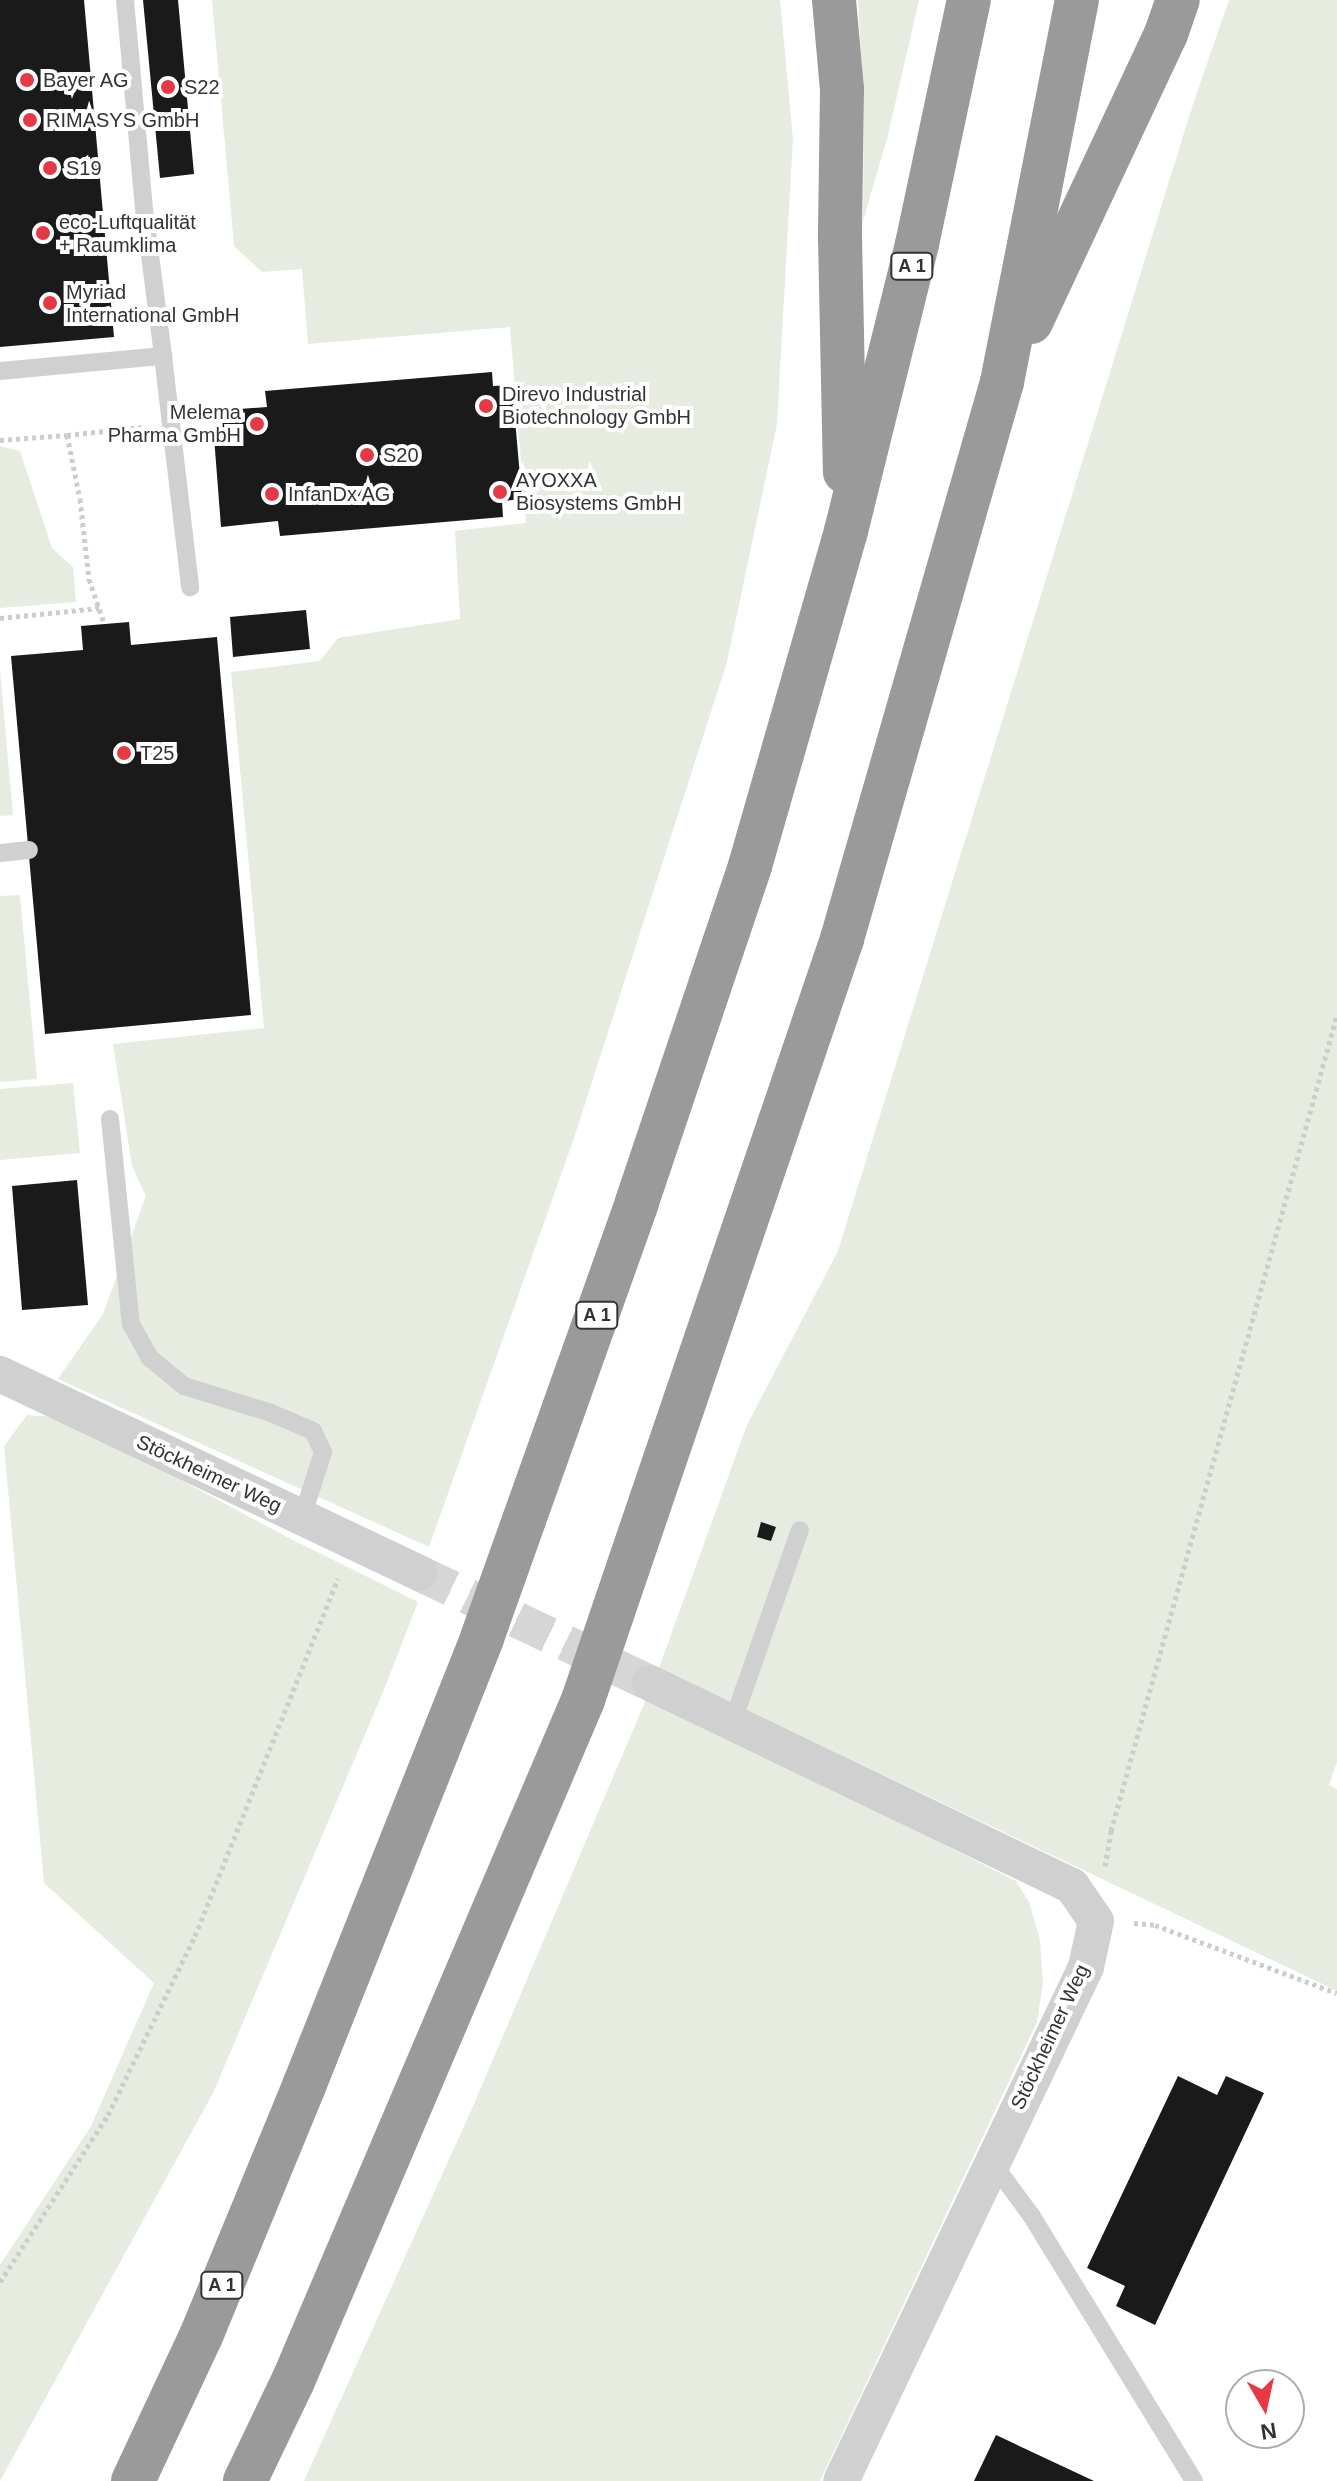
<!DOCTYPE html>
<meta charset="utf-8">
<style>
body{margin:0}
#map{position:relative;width:1337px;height:2481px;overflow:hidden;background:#fff;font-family:Arial,sans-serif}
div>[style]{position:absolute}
.green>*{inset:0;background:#e6ecdf}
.building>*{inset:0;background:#1a1a1a}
.street-tunnel>*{height:36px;margin-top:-18px;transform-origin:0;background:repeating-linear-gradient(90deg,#d6d6d6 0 36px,transparent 0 54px)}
.path>*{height:5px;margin-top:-2.5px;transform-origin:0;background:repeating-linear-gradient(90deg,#cdcdcd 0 4px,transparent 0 8px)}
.lane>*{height:18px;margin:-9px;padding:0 9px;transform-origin:9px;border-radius:9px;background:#d0d0d0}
.street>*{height:36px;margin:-18px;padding:0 18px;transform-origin:18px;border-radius:18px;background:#d0d0d0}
.highway>*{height:44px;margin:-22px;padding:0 22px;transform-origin:22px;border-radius:22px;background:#9a9a9a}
.dots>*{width:22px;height:22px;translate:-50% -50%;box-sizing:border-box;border:4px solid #fff;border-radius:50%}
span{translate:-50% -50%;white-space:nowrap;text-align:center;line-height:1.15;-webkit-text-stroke:8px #fff;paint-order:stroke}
.shield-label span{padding:2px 6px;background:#fff;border:2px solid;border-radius:6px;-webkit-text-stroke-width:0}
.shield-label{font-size:18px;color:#333;font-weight:700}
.poi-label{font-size:20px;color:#333}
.left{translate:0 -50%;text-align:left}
.right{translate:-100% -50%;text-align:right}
.street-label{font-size:20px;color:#333}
.north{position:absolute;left:1225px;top:2369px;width:80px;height:80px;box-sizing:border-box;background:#fff;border:2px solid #adadad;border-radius:50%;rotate:171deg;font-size:22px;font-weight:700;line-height:32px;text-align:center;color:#333}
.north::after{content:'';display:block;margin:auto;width:28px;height:36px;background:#e63946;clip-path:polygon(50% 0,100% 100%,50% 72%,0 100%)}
</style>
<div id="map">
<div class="green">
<i style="clip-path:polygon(212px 0,780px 0,793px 138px,777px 424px,727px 662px,574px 1138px,429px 1547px,58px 1379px,103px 1314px,146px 1196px,132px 1166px,113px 1044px,264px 1028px,231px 672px,320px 661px,338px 638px,460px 619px,455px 531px,526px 523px,510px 327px,308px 344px,302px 269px,262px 272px,234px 246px)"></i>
<i style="clip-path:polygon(858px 0,919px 0,888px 135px,863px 221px,864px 108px)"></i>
<i style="clip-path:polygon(1229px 0,1337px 0,1337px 1762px,1329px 1785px,1337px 1789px,1337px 1991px,659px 1668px,747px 1425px,838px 1251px,1193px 104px)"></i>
<i style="clip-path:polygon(0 446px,20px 451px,52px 548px,73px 567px,76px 602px,0 608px)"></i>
<i style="clip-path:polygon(0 670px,13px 815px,0 816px)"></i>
<i style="clip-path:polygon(20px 895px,37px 1079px,0 1082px,0 896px)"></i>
<i style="clip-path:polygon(73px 1083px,80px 1153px,0 1160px,0 1089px)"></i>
<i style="clip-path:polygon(27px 1415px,66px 1418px,283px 1535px,418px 1602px,383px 1692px,213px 2093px,0 2481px,0 2265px,91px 2126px,154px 1983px,44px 1883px,4px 1446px)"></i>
<i style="clip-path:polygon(648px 1695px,1016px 1881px,1029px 1902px,1040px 1940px,1043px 1983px,1037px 2022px,820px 2481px,304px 2481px,474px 2104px)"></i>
</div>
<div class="building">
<i style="clip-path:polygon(0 0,84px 0,114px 337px,0 347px)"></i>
<i style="clip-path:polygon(143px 0,178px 0,194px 174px,160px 178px)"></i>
<i style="clip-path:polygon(492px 372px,493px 386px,512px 385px,522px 499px,502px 501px,503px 517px,280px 536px,278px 521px,221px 527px,212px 411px,267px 407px,265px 391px)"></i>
<i style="clip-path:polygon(306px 610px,310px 649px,233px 657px,230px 617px)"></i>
<i style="clip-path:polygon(129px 622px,131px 645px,217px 637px,251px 1015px,45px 1034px,11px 656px,83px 650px,81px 626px)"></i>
<i style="clip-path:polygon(77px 1180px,88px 1305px,22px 1310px,12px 1186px)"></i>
<i style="clip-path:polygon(761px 1522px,776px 1527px,771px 1541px,757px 1537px)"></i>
<i style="clip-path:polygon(1178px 2076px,1217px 2095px,1226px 2076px,1264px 2093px,1155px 2325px,1116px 2306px,1125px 2286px,1087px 2268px)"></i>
<i style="clip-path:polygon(996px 2435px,1094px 2481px,974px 2481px)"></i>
</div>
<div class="street-tunnel">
<i style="left:419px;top:1573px;width:256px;rotate:25.5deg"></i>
</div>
<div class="path">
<i style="left:67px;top:435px;width:75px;rotate:-6.1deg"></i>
<i style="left:0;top:440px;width:67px;rotate:-4.3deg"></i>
<i style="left:67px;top:435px;width:65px;rotate:78.5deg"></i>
<i style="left:80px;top:499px;width:81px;rotate:83.6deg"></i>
<i style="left:89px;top:579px;width:46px;rotate:71.2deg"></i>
<i style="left:0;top:618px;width:100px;rotate:-5.8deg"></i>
<i style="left:1105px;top:1866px;width:36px;rotate:-80deg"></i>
<i style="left:1111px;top:1831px;width:847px;rotate:-74.52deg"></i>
<i style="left:1134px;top:1923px;width:21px;rotate:5deg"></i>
<i style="left:1155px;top:1925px;width:194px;rotate:20.5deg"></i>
<i style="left:0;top:2282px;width:199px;rotate:-57.1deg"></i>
<i style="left:108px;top:2115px;width:199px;rotate:-64.1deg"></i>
<i style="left:195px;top:1936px;width:385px;rotate:-68.2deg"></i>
</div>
<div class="lane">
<i style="left:125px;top:0;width:210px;rotate:84.8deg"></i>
<i style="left:144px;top:209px;width:148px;rotate:82.6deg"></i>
<i style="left:0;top:371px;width:164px;rotate:-5.3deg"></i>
<i style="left:163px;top:356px;width:233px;rotate:83.3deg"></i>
<i style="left:0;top:853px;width:29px;rotate:-6deg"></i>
<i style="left:110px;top:1119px;width:206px;rotate:84.2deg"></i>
<i style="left:131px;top:1324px;width:39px;rotate:61deg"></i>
<i style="left:150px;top:1358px;width:44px;rotate:39.5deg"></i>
<i style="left:184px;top:1386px;width:91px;rotate:17.2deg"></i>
<i style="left:271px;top:1413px;width:46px;rotate:23.2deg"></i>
<i style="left:313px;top:1431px;width:23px;rotate:65deg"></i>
<i style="left:323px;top:1452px;width:69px;rotate:107.7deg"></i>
<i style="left:733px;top:1721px;width:202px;rotate:-70.7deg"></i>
<i style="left:991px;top:2161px;width:67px;rotate:53.5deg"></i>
<i style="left:1031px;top:2215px;width:312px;rotate:58.5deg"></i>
</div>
<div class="street">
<i style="left:0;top:1374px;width:464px;rotate:25.4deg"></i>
<i style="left:650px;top:1683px;width:468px;rotate:25.7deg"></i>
<i style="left:1072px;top:1886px;width:42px;rotate:55.6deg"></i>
<i style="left:1096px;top:1921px;width:47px;rotate:102.3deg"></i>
<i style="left:1086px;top:1967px;width:569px;rotate:115.48deg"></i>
</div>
<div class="highway">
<i style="left:834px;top:0;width:89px;rotate:84.9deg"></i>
<i style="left:842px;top:89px;width:149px;rotate:90.8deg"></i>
<i style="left:840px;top:238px;width:234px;rotate:88.8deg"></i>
<i style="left:1031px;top:322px;width:318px;rotate:-64.9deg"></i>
<i style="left:1166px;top:34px;width:36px;rotate:-71deg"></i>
<i style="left:133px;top:2481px;width:160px;rotate:-64.9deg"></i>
<i style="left:201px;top:2336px;width:270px;rotate:-67.6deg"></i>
<i style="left:304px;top:2086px;width:482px;rotate:-68.3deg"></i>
<i style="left:482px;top:1638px;width:463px;rotate:-70.4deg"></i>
<i style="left:637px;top:1202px;width:354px;rotate:-71.4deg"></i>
<i style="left:750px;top:866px;width:348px;rotate:-74deg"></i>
<i style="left:846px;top:531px;width:296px;rotate:-76.1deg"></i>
<i style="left:917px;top:244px;width:249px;rotate:-78deg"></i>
<i style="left:245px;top:2481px;width:111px;rotate:-64.4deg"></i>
<i style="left:293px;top:2381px;width:740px;rotate:-66.93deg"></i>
<i style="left:583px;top:1700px;width:804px;rotate:-71.2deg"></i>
<i style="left:842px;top:939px;width:580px;rotate:-73.97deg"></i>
<i style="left:1002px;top:382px;width:389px;rotate:-78.9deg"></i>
</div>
<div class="dots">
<i style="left:27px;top:80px;background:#e63946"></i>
<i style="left:168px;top:87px;background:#e63946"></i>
<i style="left:30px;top:120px;background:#e63946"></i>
<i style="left:50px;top:168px;background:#e63946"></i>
<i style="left:43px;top:233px;background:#e63946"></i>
<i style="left:50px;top:303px;background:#e63946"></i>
<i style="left:486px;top:406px;background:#e63946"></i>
<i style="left:257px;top:424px;background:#e63946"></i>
<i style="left:367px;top:455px;background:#e63946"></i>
<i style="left:500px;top:492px;background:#e63946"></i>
<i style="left:272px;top:494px;background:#e63946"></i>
<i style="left:124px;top:753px;background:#e63946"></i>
</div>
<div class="shield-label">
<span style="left:912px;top:266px">A 1</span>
<span style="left:597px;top:1315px">A 1</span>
<span style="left:222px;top:2285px">A 1</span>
</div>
<div class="poi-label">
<span class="left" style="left:43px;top:80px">Bayer AG</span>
<span class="left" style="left:184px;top:87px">S22</span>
<span class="left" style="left:46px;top:120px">RIMASYS GmbH</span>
<span class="left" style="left:66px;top:168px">S19</span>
<span class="left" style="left:59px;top:234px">eco-Luftqualität<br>+ Raumklima</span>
<span class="left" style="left:66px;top:304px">Myriad<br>International GmbH</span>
<span class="left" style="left:502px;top:406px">Direvo Industrial<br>Biotechnology GmbH</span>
<span class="right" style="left:241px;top:424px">Melema<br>Pharma GmbH</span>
<span class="left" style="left:383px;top:455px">S20</span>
<span class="left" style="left:516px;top:492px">AYOXXA<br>Biosystems GmbH</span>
<span class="left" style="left:288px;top:494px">InfanDx AG</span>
<span class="left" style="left:140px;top:753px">T25</span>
</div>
<div class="street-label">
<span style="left:209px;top:1474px;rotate:25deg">Stöckheimer Weg</span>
<span style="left:1050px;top:2037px;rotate:-65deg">Stöckheimer Weg</span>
</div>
<div class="north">N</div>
</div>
